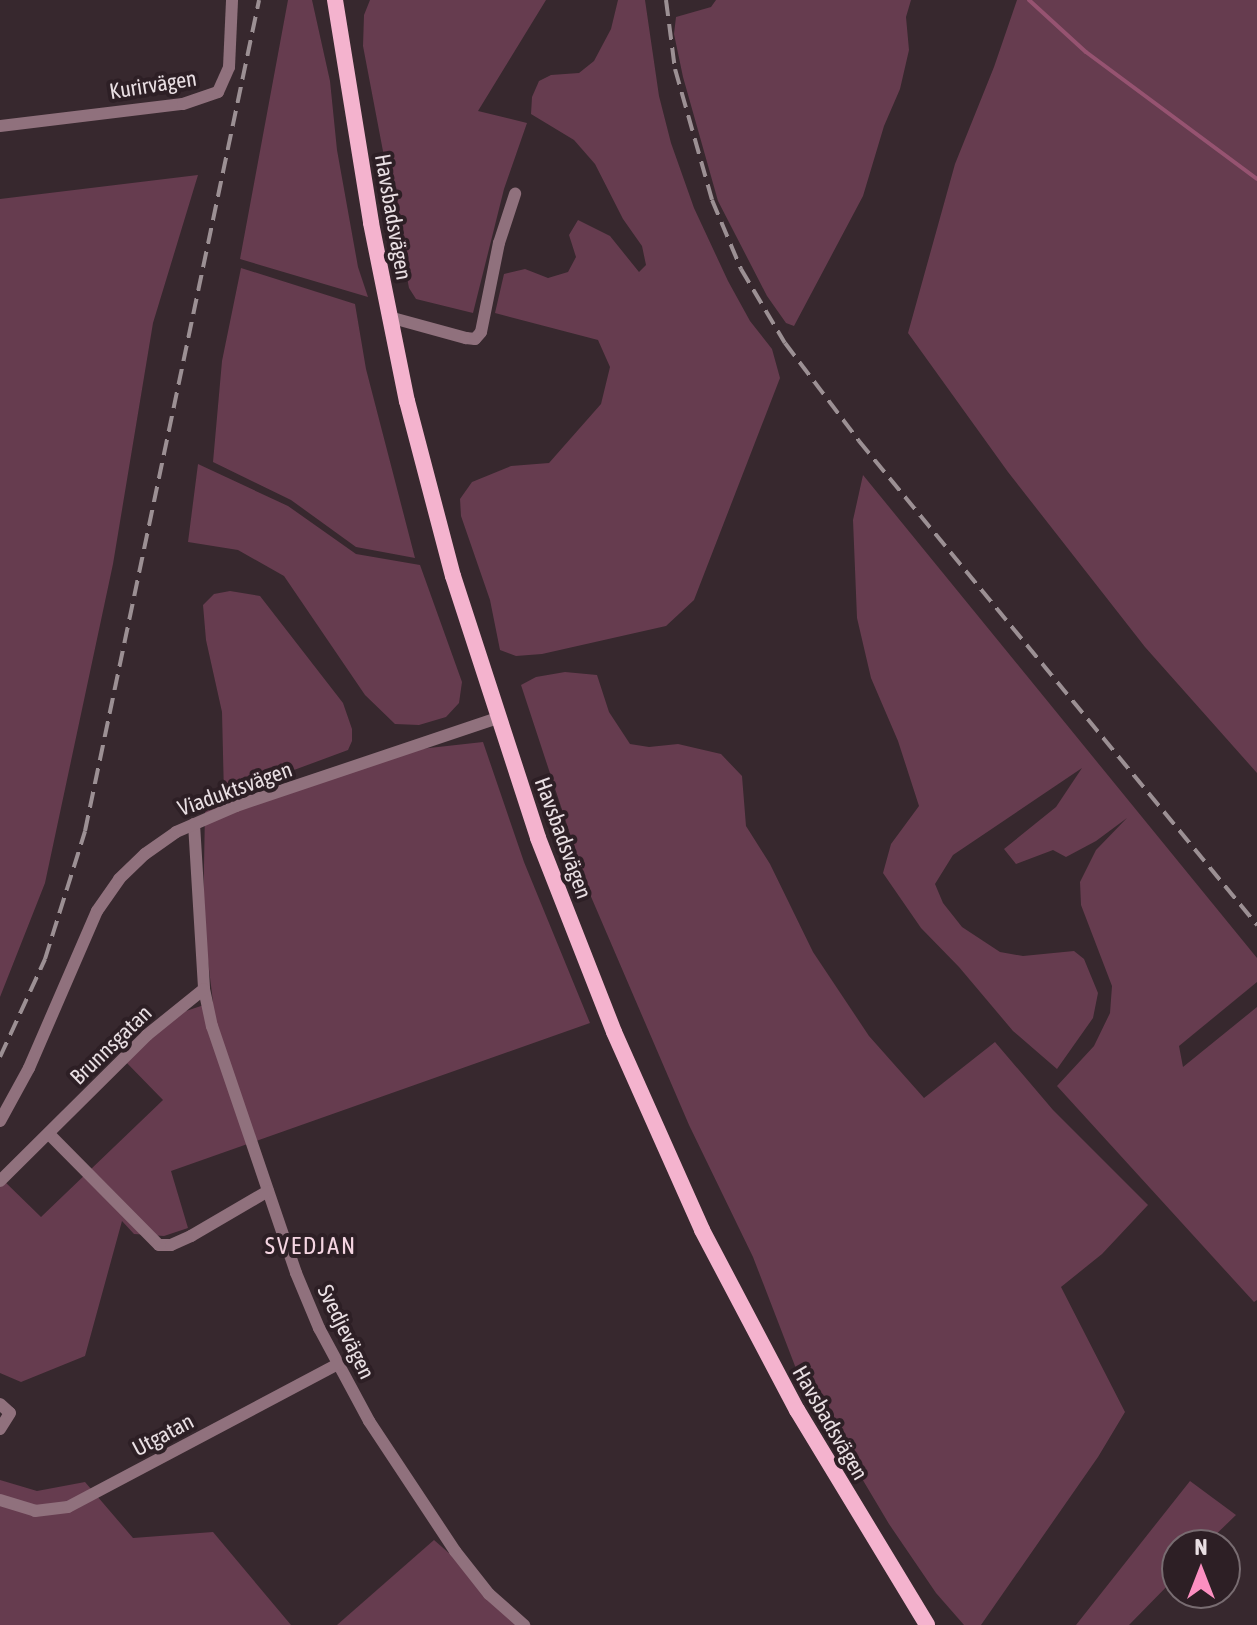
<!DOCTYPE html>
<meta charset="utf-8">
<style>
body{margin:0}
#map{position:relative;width:1257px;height:1625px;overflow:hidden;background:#37282e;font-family:"Asap Condensed",sans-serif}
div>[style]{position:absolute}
.green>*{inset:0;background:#663c4f}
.stream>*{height:4px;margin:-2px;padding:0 2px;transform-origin:2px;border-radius:2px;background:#965371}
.minor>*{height:12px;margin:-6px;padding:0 6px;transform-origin:6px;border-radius:6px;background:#90717d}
.major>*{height:16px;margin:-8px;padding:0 8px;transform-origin:8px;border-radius:8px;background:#f4b3ce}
.rail>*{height:4px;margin-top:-2px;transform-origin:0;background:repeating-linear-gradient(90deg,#9c9094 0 16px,transparent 0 24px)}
span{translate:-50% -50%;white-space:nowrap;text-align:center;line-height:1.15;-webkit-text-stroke:8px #2d1f25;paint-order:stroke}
.street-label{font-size:22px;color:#e9dfe3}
.neighbourhood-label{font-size:24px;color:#f5d5e2;letter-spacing:2px}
.north{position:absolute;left:1161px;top:1529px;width:80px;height:80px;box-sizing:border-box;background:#2d1f25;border:2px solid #786c71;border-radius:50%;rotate:0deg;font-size:22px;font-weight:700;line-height:32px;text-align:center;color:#e9dfe3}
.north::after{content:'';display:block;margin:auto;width:28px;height:36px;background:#fc8fc1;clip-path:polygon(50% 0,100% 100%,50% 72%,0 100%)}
</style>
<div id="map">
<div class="green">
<i style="clip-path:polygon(288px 0,312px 0,330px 81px,337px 150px,358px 267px,368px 297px,240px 259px)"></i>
<i style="clip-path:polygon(370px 0,546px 0,478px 111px,527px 123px,504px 189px,473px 313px,416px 299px,409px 288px,363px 46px,364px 15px)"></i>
<i style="clip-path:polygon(618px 0,645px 0,659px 96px,671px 143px,694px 208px,728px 281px,750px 321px,772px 349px,780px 378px,694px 600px,666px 626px,542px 654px,516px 656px,500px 650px,490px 600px,461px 516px,460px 499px,472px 482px,511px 466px,549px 463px,601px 404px,610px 367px,598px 340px,495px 313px,504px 274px,525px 269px,548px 278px,568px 272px,576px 257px,569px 235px,578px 220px,610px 236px,639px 272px,646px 265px,642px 246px,623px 219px,595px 164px,574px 140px,531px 114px,532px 97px,539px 81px,551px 75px,579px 73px,594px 61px,611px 29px)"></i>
<i style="clip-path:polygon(716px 0,911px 0,906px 17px,909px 50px,900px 89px,884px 126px,863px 196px,794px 326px,786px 323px,767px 296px,718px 201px,683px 77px,674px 34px,676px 17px,711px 7px)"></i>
<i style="clip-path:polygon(1017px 0,1257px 0,1257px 773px,1145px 647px,1008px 472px,908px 333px,955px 164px,994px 67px)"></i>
<i style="clip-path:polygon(198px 175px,153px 323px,113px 564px,45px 883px,0 997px,0 199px)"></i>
<i style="clip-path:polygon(241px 268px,355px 304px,366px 369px,415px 558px,356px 547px,291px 500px,213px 462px,222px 361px)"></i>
<i style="clip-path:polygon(198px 464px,288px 506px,356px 554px,420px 565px,462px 682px,459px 703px,446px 717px,419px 725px,395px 724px,365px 695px,284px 576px,238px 550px,188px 542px)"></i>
<i style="clip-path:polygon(863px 475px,1257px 958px,1257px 982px,1179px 1046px,1183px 1067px,1257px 1007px,1257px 1300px,1254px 1302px,1057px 1086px,1094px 1046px,1110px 1013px,1112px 986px,1081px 905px,1080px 882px,1096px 850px,1127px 818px,1096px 841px,1066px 857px,1053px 850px,1016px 864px,1004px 849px,1056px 807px,1082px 768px,953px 855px,935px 884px,943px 903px,962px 927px,1000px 952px,1023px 956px,1074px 951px,1084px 959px,1098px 993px,1093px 1018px,1057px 1069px,1013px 1031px,959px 967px,921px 928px,883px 873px,891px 844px,919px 806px,898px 741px,871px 678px,857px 618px,853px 520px)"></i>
<i style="clip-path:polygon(230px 591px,260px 596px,343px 703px,352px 729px,352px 741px,348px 750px,224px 796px,222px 712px,206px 640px,203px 605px,214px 594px)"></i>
<i style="clip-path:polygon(565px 672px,597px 675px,609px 712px,630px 744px,649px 747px,678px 744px,721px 754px,742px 776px,746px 826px,770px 864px,813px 952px,869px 1036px,924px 1098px,995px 1042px,1053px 1110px,1148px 1205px,1102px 1254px,1061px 1287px,1125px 1412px,1098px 1457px,981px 1625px,964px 1625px,936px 1593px,889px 1524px,795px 1366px,753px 1257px,689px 1125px,589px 892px,521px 685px,536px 677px)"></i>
<i style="clip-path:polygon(483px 742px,524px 862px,590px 1023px,171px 1171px,188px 1228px,164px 1236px,134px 1234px,122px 1221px,85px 1356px,21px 1382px,0 1373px,0 1177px,41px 1217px,163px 1100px,123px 1059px,180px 1013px,213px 1002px,203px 920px,205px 811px,420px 749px)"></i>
<i style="clip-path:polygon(0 1480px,37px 1491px,85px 1482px,133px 1538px,213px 1532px,291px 1625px,0 1625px)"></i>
<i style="clip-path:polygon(1190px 1481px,1236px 1515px,1205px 1545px,1177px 1545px,1177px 1576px,1129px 1625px,1076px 1625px)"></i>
<i style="clip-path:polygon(434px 1540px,531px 1625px,337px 1625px)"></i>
</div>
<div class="stream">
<i style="left:1029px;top:0;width:77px;rotate:42.4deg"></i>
<i style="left:1086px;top:52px;width:213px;rotate:36.6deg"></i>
</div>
<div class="minor">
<i style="left:0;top:126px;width:184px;rotate:-6.9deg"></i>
<i style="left:183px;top:104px;width:37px;rotate:-19deg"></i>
<i style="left:218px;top:92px;width:27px;rotate:-66deg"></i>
<i style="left:229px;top:67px;width:67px;rotate:-87.4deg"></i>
<i style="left:389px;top:317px;width:80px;rotate:15.3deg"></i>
<i style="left:466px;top:338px;width:9px;rotate:6deg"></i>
<i style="left:475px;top:339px;width:9px;rotate:-49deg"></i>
<i style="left:481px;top:332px;width:91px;rotate:-78.6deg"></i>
<i style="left:499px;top:243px;width:52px;rotate:-71.9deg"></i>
<i style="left:194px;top:824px;width:165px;rotate:86.5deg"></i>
<i style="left:204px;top:989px;width:38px;rotate:78deg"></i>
<i style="left:212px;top:1026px;width:261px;rotate:71.2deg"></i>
<i style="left:296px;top:1273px;width:60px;rotate:67.3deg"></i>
<i style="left:319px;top:1328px;width:106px;rotate:61.7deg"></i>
<i style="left:369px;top:1421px;width:156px;rotate:56.5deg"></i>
<i style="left:455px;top:1551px;width:55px;rotate:51.7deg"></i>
<i style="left:489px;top:1594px;width:47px;rotate:41.5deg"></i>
<i style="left:0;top:1121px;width:60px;rotate:-61.3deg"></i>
<i style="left:29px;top:1068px;width:171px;rotate:-66.6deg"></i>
<i style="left:97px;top:911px;width:39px;rotate:-55deg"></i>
<i style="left:119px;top:879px;width:36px;rotate:-44deg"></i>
<i style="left:145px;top:854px;width:38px;rotate:-35deg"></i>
<i style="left:176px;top:832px;width:65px;rotate:-23.4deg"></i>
<i style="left:236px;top:806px;width:276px;rotate:-18.6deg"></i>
<i style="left:49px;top:1134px;width:156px;rotate:45.3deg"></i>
<i style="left:159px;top:1245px;width:12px"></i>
<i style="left:171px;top:1245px;width:22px;rotate:-24deg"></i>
<i style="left:191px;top:1236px;width:89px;rotate:-30.3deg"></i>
<i style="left:0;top:1181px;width:207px;rotate:-44.8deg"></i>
<i style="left:147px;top:1035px;width:73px;rotate:-38.9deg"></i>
<i style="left:0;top:1404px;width:13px;rotate:42deg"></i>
<i style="left:10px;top:1413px;width:19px;rotate:122deg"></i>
<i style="left:0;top:1500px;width:37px;rotate:17deg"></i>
<i style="left:35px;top:1511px;width:33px;rotate:-7deg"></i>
<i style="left:68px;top:1507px;width:306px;rotate:-27.9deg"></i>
</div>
<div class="major">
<i style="left:335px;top:0;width:226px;rotate:80.8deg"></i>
<i style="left:371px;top:223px;width:182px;rotate:78.6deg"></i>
<i style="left:407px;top:401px;width:181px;rotate:75.3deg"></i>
<i style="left:453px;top:576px;width:275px;rotate:72deg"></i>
<i style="left:538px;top:838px;width:208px;rotate:68.6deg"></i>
<i style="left:614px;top:1032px;width:217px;rotate:66deg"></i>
<i style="left:702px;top:1230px;width:204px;rotate:62.2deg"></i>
<i style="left:797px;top:1410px;width:251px;rotate:58.8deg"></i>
</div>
<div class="rail">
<i style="left:666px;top:0;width:70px;rotate:82.6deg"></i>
<i style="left:675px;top:69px;width:136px;rotate:74.2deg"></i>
<i style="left:712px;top:200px;width:75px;rotate:67.2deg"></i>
<i style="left:741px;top:269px;width:86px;rotate:59.3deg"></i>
<i style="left:785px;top:343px;width:123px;rotate:52.9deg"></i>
<i style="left:859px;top:441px;width:627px;rotate:50.57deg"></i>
<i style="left:0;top:1057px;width:108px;rotate:-65.3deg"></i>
<i style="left:45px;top:959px;width:134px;rotate:-72.6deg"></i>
<i style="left:85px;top:831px;width:849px;rotate:-78.17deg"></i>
</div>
<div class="street-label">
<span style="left:153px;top:85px;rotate:-9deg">Kurirvägen</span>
<span style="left:393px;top:217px;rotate:80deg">Havsbadsvägen</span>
<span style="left:235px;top:789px;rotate:-20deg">Viaduktsvägen</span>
<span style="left:563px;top:838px;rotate:70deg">Havsbadsvägen</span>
<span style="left:111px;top:1045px;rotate:-44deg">Brunnsgatan</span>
<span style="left:346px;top:1332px;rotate:64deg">Svedjevägen</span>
<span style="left:830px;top:1423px;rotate:60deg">Havsbadsvägen</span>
<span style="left:163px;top:1435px;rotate:-28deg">Utgatan</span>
</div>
<div class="neighbourhood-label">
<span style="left:311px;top:1246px">SVEDJAN</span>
</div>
<div class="north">N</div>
</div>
